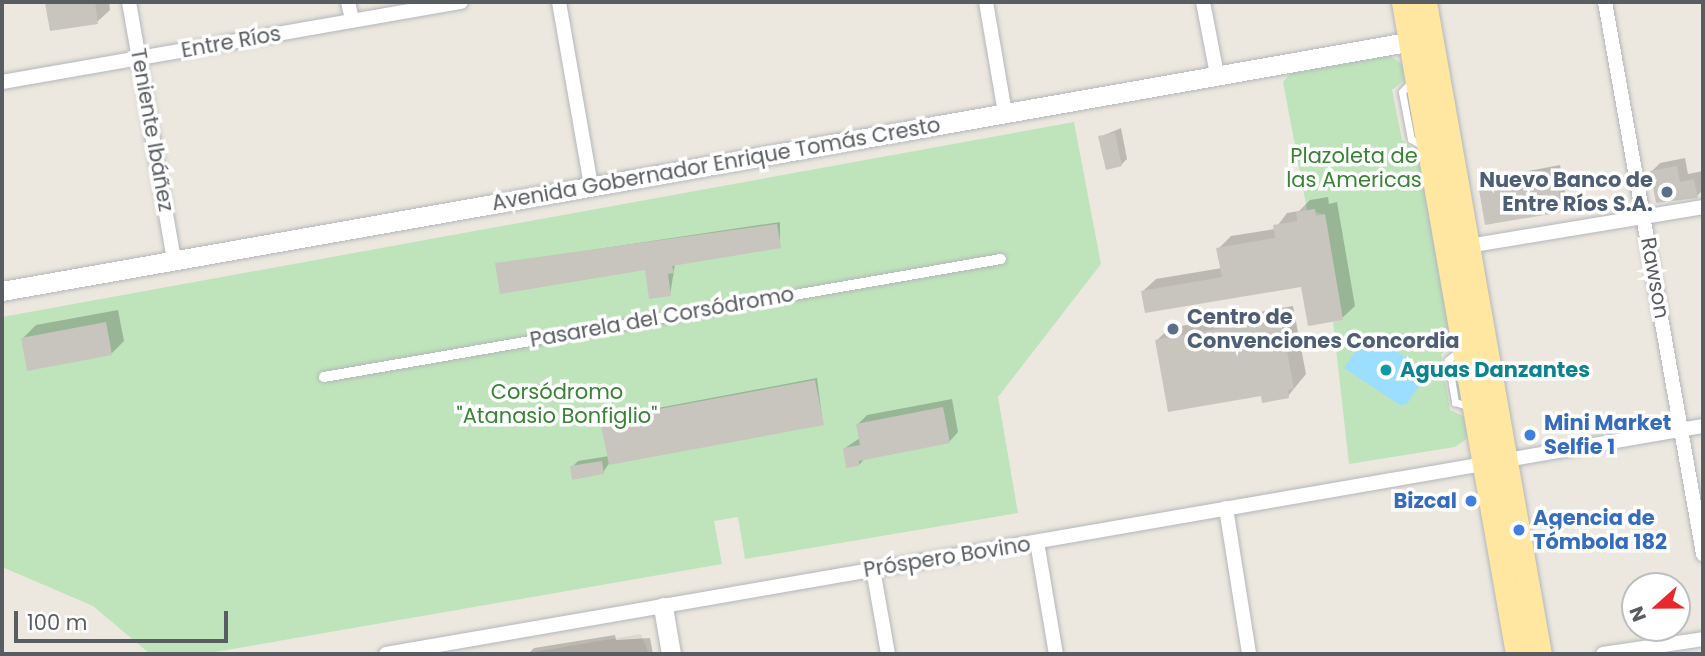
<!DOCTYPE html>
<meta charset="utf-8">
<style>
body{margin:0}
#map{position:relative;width:1705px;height:656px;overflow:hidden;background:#ece8df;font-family:Poppins,sans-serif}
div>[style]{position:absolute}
.education>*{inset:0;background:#ded9d0}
.green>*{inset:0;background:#bfe4bb}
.water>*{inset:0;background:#9cdeff}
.shadow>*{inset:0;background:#0003}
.building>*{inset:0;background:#c8c5bf}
.roads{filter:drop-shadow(0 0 2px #b3b7bb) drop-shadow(0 0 2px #b3b7bb)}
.service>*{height:7px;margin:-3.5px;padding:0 3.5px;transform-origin:3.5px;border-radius:3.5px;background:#fff}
.pedestrian>*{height:10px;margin:-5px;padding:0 5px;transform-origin:5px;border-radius:5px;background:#fff}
.minor>*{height:14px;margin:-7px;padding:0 7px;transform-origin:7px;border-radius:7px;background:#fff}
.tertiary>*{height:19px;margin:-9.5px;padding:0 9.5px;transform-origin:9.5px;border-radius:9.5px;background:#fff}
.primary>*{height:23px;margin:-11.5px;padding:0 11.5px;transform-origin:11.5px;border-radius:11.5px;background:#ffe6a1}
.dots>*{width:19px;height:19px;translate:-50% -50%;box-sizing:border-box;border:4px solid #fff;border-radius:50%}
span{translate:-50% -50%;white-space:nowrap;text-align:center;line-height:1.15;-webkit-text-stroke:7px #fff;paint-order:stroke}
.street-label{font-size:21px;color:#585d61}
.park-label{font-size:21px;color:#388434}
.service-label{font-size:21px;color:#4e5e75;font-weight:700}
.right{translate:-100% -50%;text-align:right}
.left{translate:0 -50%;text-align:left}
.culture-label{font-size:21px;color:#0d838f;font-weight:700}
.shop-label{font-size:21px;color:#366cbe;font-weight:700}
.frame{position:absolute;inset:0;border:4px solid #585d61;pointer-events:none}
.north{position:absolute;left:1621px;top:572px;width:70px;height:70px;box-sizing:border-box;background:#fff;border:2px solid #bcbec0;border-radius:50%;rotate:249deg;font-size:19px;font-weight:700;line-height:28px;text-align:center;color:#585d61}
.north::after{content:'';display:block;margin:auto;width:24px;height:32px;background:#e9282d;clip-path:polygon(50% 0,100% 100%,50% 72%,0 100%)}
.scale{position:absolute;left:14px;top:611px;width:214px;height:32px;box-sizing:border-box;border:4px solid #585d61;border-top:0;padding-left:9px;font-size:21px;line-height:24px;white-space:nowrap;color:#585d61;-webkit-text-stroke:5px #fff;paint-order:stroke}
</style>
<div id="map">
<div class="education">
<i style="clip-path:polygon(641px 634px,649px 654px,522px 654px)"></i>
</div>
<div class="green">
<i style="clip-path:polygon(1389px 55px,1403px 65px,1404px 80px,1392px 90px,1402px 140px,1418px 152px,1452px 347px,1441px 354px,1450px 410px,1465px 417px,1468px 430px,1468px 438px,1455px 447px,1349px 464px,1333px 322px,1343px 320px,1325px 215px,1307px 210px,1283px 82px,1291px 73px)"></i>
<i style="clip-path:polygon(1074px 122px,1101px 264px,998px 397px,1018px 513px,745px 559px,738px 517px,714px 521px,722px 564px,204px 654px,150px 654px,93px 606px,2px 567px,2px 317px)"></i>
</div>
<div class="water">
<i style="clip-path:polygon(1373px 336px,1428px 372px,1407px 404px,1400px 405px,1344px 368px,1364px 339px)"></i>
</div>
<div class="shadow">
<i style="clip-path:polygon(109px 2px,110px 10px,97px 22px,47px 3px)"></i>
<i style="clip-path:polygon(1121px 128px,1127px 159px,1121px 165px,1100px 137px)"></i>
<i style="clip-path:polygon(1685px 158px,1688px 174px,1703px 171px,1703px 190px,1697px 196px,1652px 171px,1660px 163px)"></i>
<i style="clip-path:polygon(1560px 165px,1567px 204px,1561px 210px,1480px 185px,1486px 179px)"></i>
<i style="clip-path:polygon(1328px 197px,1329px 204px,1337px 202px,1355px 306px,1342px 318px,1303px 285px,1143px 291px,1156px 279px,1222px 268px,1218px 249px,1231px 236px,1275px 229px,1287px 213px,1299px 211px,1310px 200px)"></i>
<i style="clip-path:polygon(780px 222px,780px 247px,675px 264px,670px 295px,646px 268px,497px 264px)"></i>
<i style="clip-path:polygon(1293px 306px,1306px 374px,1288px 396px,1262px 394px,1157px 340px,1170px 328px)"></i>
<i style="clip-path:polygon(118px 310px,124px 341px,111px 354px,23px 338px,36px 325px)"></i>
<i style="clip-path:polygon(817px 378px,823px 424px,609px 463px,603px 473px,572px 467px,578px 461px,609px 456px,605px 418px)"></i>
<i style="clip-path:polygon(952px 399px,958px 432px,949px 442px,866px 457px,859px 465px,845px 448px,860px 438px,858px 424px,867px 415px)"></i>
<i style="clip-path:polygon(615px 635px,616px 640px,650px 638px,653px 654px,528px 654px,534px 648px)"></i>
</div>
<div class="building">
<i style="clip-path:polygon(52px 2px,95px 2px,98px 24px,50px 31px,45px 3px)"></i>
<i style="clip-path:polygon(1115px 133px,1122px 166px,1106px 170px,1098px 136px)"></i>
<i style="clip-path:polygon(1677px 166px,1680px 182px,1694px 179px,1698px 198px,1656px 203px,1650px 171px)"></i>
<i style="clip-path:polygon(1555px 170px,1562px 212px,1485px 225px,1478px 184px)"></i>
<i style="clip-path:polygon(1315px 209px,1316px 216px,1325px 214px,1343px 320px,1308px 326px,1301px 287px,1145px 313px,1141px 291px,1222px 277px,1216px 248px,1275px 238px,1273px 225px,1297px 221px,1296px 212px)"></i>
<i style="clip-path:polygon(777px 224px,781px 248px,672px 266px,674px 273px,668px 274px,671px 296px,649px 299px,645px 270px,500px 294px,495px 263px)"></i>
<i style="clip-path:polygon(1281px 318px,1294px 389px,1288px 390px,1289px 398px,1262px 403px,1261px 396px,1168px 412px,1155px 340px)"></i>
<i style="clip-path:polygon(106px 322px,112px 355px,27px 371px,21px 338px)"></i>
<i style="clip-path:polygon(815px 380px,824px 425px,609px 465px,600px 420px)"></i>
<i style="clip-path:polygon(943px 407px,950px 443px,859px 461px,859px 466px,846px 468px,843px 448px,860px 445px,856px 424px)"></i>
<i style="clip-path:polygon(602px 461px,604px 474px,572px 480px,570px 466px)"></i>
</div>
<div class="roads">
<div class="service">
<i style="left:1413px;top:80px;width:16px;rotate:133deg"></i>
<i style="left:1402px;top:92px;width:48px;rotate:79.2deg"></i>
<i style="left:1411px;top:139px;width:12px;rotate:31deg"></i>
<i style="left:1460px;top:350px;width:16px;rotate:140deg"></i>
<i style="left:1448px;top:360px;width:43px;rotate:80.5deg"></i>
<i style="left:1455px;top:402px;width:16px;rotate:18deg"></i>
</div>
<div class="pedestrian">
<i style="left:324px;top:377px;width:687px;rotate:-9.89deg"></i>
</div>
<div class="minor">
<i style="left:129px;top:2px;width:261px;rotate:80.1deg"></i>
<i style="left:348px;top:2px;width:18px;rotate:77deg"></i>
<i style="left:559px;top:2px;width:187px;rotate:80.1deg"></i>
<i style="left:986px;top:2px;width:113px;rotate:80.3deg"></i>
<i style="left:1203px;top:2px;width:74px;rotate:79.1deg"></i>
<i style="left:1605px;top:2px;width:561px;rotate:79.93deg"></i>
<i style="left:2px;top:82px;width:466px;rotate:-9.9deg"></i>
<i style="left:1462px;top:247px;width:244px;rotate:-9.4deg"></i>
<i style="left:1226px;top:508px;width:148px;rotate:81deg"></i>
<i style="left:1037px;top:542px;width:114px;rotate:80.4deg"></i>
<i style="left:873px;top:569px;width:86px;rotate:80deg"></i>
<i style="left:386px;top:654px;width:1337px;rotate:-9.82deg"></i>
<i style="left:1603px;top:654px;width:101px;rotate:-8.5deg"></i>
</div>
<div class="tertiary">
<i style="left:2px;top:291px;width:1444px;rotate:-10.05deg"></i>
<i style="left:663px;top:607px;width:48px;rotate:80.3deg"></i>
</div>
<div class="primary">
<i style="left:1403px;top:2px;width:662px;rotate:80.08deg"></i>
<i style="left:1425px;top:2px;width:662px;rotate:80deg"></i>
</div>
</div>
<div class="dots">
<i style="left:1667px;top:192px;background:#5c6f8a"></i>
<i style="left:1173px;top:329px;background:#5c6f8a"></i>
<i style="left:1386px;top:370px;background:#0f9aa8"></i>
<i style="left:1530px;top:435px;background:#3f7fe0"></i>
<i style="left:1471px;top:501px;background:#3f7fe0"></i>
<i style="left:1519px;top:530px;background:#3f7fe0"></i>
</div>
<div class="street-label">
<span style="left:231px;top:42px;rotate:-10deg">Entre Ríos</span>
<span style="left:152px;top:130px;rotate:80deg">Teniente Ibáñez</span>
<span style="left:716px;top:164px;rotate:-10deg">Avenida Gobernador Enrique Tomás Cresto</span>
<span style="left:1655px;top:278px;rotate:80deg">Rawson</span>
<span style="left:662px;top:317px;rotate:-10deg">Pasarela del Corsódromo</span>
<span style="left:947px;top:557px;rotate:-9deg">Próspero Bovino</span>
</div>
<div class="park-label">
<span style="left:1354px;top:168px">Plazoleta de<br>las Americas</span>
<span style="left:557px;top:404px">Corsódromo<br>"Atanasio Bonfiglio"</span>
</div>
<div class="service-label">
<span class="right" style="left:1653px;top:192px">Nuevo Banco de<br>Entre Ríos S.A.</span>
<span class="left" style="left:1187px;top:329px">Centro de<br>Convenciones Concordia</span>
</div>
<div class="culture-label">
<span class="left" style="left:1400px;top:370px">Aguas Danzantes</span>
</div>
<div class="shop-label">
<span class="left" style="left:1544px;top:435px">Mini Market<br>Selfie 1</span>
<span class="right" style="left:1457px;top:501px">Bizcal</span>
<span class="left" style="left:1533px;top:530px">Agencia de<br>Tómbola 182</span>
</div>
<div class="frame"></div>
<div class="north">N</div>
<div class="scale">100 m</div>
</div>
